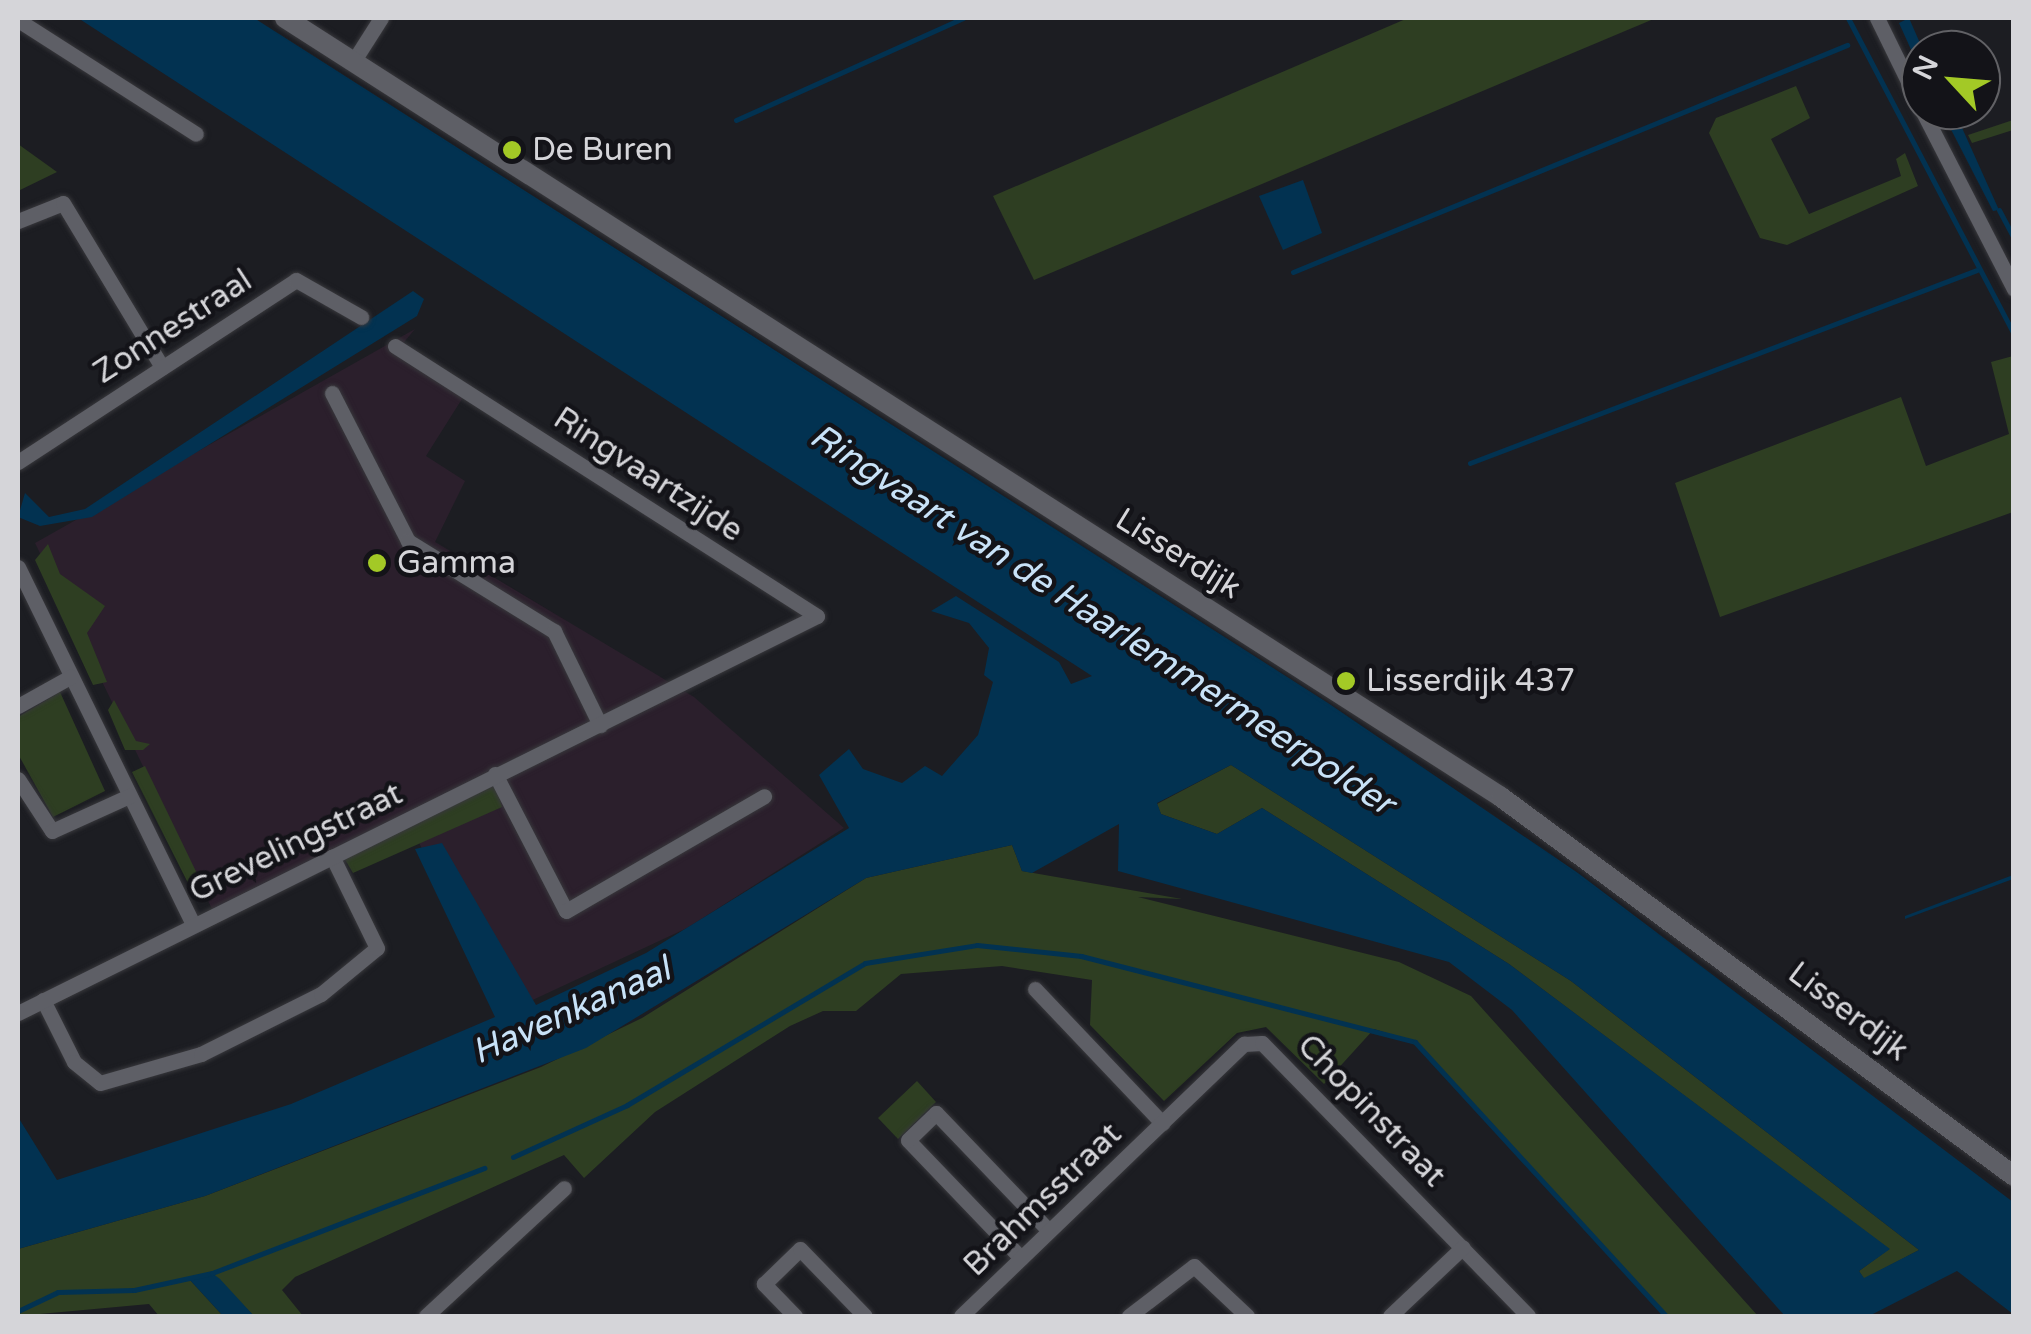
<!DOCTYPE html>
<style>
body{margin:0}
#map{position:relative;width:2031px;height:1334px;overflow:hidden;background:#1c1d22;font-family:"Varela Round",sans-serif}
div>[style]{position:absolute}
.industrial>*{inset:0;background:#2b1f2c}
.green>*{inset:0;background:#2e3e22}
.water>*{inset:0;background:#023251}
.stream>*{height:5px;margin:-2.5px;padding:0 2.5px;transform-origin:2.5px;border-radius:2.5px;background:#023251}
.roads{filter:drop-shadow(0 0 2px #38383c) drop-shadow(0 0 2px #38383c)}
.minor>*{height:15px;margin:-7.5px;padding:0 7.5px;transform-origin:7.5px;border-radius:7.5px;background:#5e5f66}
.tertiary>*{height:20px;margin:-10px;padding:0 10px;transform-origin:10px;border-radius:10px;background:#5e5f66}
.dots>*{width:28px;height:28px;translate:-50% -50%;box-sizing:border-box;border:5px solid #131318;border-radius:50%}
span{translate:-50% -50%;white-space:nowrap;text-align:center;line-height:1.15;-webkit-text-stroke:9px #131318;paint-order:stroke}
.poi-label{font-size:32px;color:#d5d5d9}
.left{translate:0 -50%;text-align:left}
.street-label{font-size:32px;color:#d5d5d9}
.water-label{font-size:35px;color:#c8e2f8;font-style:italic}
.frame{position:absolute;inset:0;border:20px solid #d5d5d9;pointer-events:none}
.north{position:absolute;left:1901px;top:30px;width:100px;height:100px;box-sizing:border-box;background:#131318;border:2px solid #616165;border-radius:50%;rotate:296deg;font-size:28px;font-weight:700;line-height:40px;text-align:center;color:#d5d5d9}
.north::after{content:'';display:block;margin:auto;width:35px;height:45px;background:#a3c926;clip-path:polygon(50% 0,100% 100%,50% 72%,0 100%)}
</style>
<div id="map">
<div class="industrial">
<i style="clip-path:polygon(415px 329px,400px 347px,467px 391px,426px 456px,465px 481px,435px 542px,694px 697px,844px 828px,687px 928px,496px 1017px,406px 813px,212px 909px,35px 543px)"></i>
</div>
<div class="green">
<i style="clip-path:polygon(1408px 18px,1656px 18px,1034px 280px,993px 196px)"></i>
<i style="clip-path:polygon(1796px 86px,1810px 118px,1771px 139px,1809px 214px,1901px 176px,1896px 159px,1905px 153px,1918px 186px,1787px 245px,1760px 238px,1709px 133px,1716px 118px)"></i>
<i style="clip-path:polygon(2013px 120px,2013px 130px,1972px 143px,1968px 135px)"></i>
<i style="clip-path:polygon(18px 144px,57px 172px,18px 191px)"></i>
<i style="clip-path:polygon(2013px 356px,2013px 512px,1720px 617px,1675px 483px,1901px 397px,1926px 466px,2009px 434px,1991px 362px)"></i>
<i style="clip-path:polygon(48px 544px,60px 574px,105px 606px,87px 633px,107px 682px,93px 685px,35px 560px)"></i>
<i style="clip-path:polygon(60px 692px,105px 791px,53px 817px,18px 754px,18px 717px)"></i>
<i style="clip-path:polygon(114px 700px,136px 741px,150px 744px,143px 750px,125px 750px,108px 710px)"></i>
<i style="clip-path:polygon(1231px 765px,1571px 981px,1919px 1250px,1864px 1279px,1859px 1271px,1889px 1249px,1509px 964px,1262px 808px,1217px 834px,1161px 814px,1157px 804px)"></i>
<i style="clip-path:polygon(145px 766px,204px 888px,195px 897px,132px 772px)"></i>
<i style="clip-path:polygon(496px 784px,502px 807px,353px 873px,344px 858px)"></i>
<i style="clip-path:polygon(1012px 845px,1022px 871px,1182px 899px,1138px 897px,1399px 962px,1471px 996px,1758px 1316px,1666px 1316px,1415px 1042px,1374px 1029px,1324px 1084px,1266px 1027px,1237px 1033px,1164px 1101px,1090px 1025px,1092px 980px,1002px 966px,901px 974px,856px 1011px,823px 1011px,790px 1026px,655px 1112px,584px 1178px,564px 1155px,295px 1277px,282px 1290px,303px 1316px,254px 1316px,212px 1273px,190px 1280px,223px 1316px,159px 1316px,149px 1304px,18px 1316px,18px 1249px,205px 1196px,541px 1067px,642px 1018px,866px 878px)"></i>
<i style="clip-path:polygon(917px 1081px,936px 1102px,898px 1139px,878px 1118px)"></i>
</div>
<div class="water">
<i style="clip-path:polygon(evenodd,78px 18px,254px 18px,1328px 703px,1578px 873px,2013px 1202px,2013px 1314px,1957px 1271px,1869px 1316px,1785px 1316px,1512px 1010px,1449px 962px,1118px 871px,1119px 824px,1032px 873px,1022px 871px,1012px 845px,866px 878px,586px 1048px,205px 1196px,18px 1249px,18px 1117px,57px 1180px,291px 1104px,495px 1017px,415px 849px,442px 843px,536px 1005px,646px 953px,849px 828px,819px 775px,849px 749px,863px 769px,902px 783px,925px 766px,942px 776px,978px 735px,993px 682px,984px 675px,989px 648px,969px 623px,931px 611px,956px 596px,1059px 662px,1071px 684px,1092px 676px,78px 18px,1231px 765px,1571px 981px,1919px 1250px,1864px 1278px,1859px 1271px,1890px 1249px,1509px 964px,1262px 808px,1217px 834px,1161px 814px,1157px 803px,1231px 765px)"></i>
<i style="clip-path:polygon(1909px 18px,1923px 50px,1918px 65px,1899px 23px)"></i>
<i style="clip-path:polygon(1941px 110px,1954px 110px,1999px 210px,1993px 211px)"></i>
<i style="clip-path:polygon(1303px 180px,1322px 233px,1283px 250px,1259px 196px)"></i>
<i style="clip-path:polygon(413px 291px,424px 299px,417px 316px,92px 517px,40px 526px,18px 517px,25px 493px,49px 517px,85px 509px)"></i>
<i style="clip-path:polygon(2013px 875px,2013px 879px,1905px 919px,1905px 916px)"></i>
<i style="clip-path:polygon(212px 1273px,220px 1279px,254px 1316px,223px 1316px,189px 1279px)"></i>
</div>
<div class="stream">
<i style="left:1848px;top:18px;width:357px;rotate:62.3deg"></i>
<i style="left:736px;top:120px;width:249px;rotate:-24.2deg"></i>
<i style="left:1999px;top:210px;width:32px;rotate:62deg"></i>
<i style="left:1293px;top:272px;width:599px;rotate:-22.28deg"></i>
<i style="left:1470px;top:463px;width:542px;rotate:-20.84deg"></i>
<i style="left:513px;top:1157px;width:125px;rotate:-24.5deg"></i>
<i style="left:627px;top:1105px;width:277px;rotate:-30.8deg"></i>
<i style="left:865px;top:963px;width:113px;rotate:-9.1deg"></i>
<i style="left:977px;top:945px;width:105px;rotate:6deg"></i>
<i style="left:1081px;top:956px;width:345px;rotate:14.4deg"></i>
<i style="left:1415px;top:1042px;width:372px;rotate:47.5deg"></i>
<i style="left:18px;top:1311px;width:44px;rotate:-25.4deg"></i>
<i style="left:58px;top:1292px;width:76px;rotate:-1.5deg"></i>
<i style="left:134px;top:1290px;width:80px;rotate:-12.3deg"></i>
<i style="left:212px;top:1273px;width:292px;rotate:-21.1deg"></i>
</div>
<div class="roads">
<div class="minor">
<i style="left:1877px;top:18px;width:100px;rotate:63.9deg"></i>
<i style="left:18px;top:20px;width:211px;rotate:32.6deg"></i>
<i style="left:353px;top:62px;width:52px;rotate:-57.5deg"></i>
<i style="left:1922px;top:110px;width:201px;rotate:62.8deg"></i>
<i style="left:18px;top:221px;width:48px;rotate:-21.8deg"></i>
<i style="left:63px;top:203px;width:192px;rotate:58.9deg"></i>
<i style="left:332px;top:393px;width:166px;rotate:62.8deg"></i>
<i style="left:408px;top:541px;width:172px;rotate:31.7deg"></i>
<i style="left:554px;top:631px;width:105px;rotate:63.9deg"></i>
<i style="left:18px;top:462px;width:332px;rotate:-33.2deg"></i>
<i style="left:296px;top:280px;width:75px;rotate:29.6deg"></i>
<i style="left:18px;top:567px;width:398px;rotate:63.9deg"></i>
<i style="left:18px;top:706px;width:60px;rotate:-29.1deg"></i>
<i style="left:495px;top:774px;width:154px;rotate:62.6deg"></i>
<i style="left:566px;top:911px;width:229px;rotate:-30.1deg"></i>
<i style="left:18px;top:779px;width:62px;rotate:56.8deg"></i>
<i style="left:52px;top:831px;width:85px;rotate:-24.4deg"></i>
<i style="left:1035px;top:989px;width:185px;rotate:46.5deg"></i>
<i style="left:43px;top:1000px;width:69px;rotate:63.4deg"></i>
<i style="left:74px;top:1062px;width:33px;rotate:39deg"></i>
<i style="left:100px;top:1083px;width:105px;rotate:-16deg"></i>
<i style="left:201px;top:1054px;width:134px;rotate:-26.6deg"></i>
<i style="left:321px;top:994px;width:72px;rotate:-39.4deg"></i>
<i style="left:377px;top:948px;width:102px;rotate:-116.1deg"></i>
<i style="left:18px;top:1013px;width:892px;rotate:-26.42deg"></i>
<i style="left:817px;top:616px;width:501px;rotate:-147.39deg"></i>
<i style="left:1021px;top:1258px;width:163px;rotate:-133.8deg"></i>
<i style="left:908px;top:1140px;width:39px;rotate:-44deg"></i>
<i style="left:936px;top:1113px;width:163px;rotate:46.2deg"></i>
<i style="left:426px;top:1316px;width:188px;rotate:-42.8deg"></i>
<i style="left:795px;top:1316px;width:45px;rotate:-134.1deg"></i>
<i style="left:764px;top:1284px;width:50px;rotate:-44.2deg"></i>
<i style="left:800px;top:1249px;width:93px;rotate:45.9deg"></i>
<i style="left:961px;top:1316px;width:393px;rotate:-43.9deg"></i>
<i style="left:1244px;top:1044px;width:18px;rotate:-3deg"></i>
<i style="left:1262px;top:1043px;width:381px;rotate:45.7deg"></i>
<i style="left:1129px;top:1316px;width:82px;rotate:-37.6deg"></i>
<i style="left:1194px;top:1266px;width:73px;rotate:43.3deg"></i>
<i style="left:1390px;top:1316px;width:100px;rotate:-43.4deg"></i>
</div>
<div class="tertiary">
<i style="left:285px;top:18px;width:1444px;rotate:32.64deg"></i>
<i style="left:1501px;top:797px;width:638px;rotate:36.46deg"></i>
</div>
</div>
<div class="dots">
<i style="left:512px;top:150px;background:#a3c926"></i>
<i style="left:377px;top:563px;background:#a3c926"></i>
<i style="left:1346px;top:681px;background:#a3c926"></i>
</div>
<div class="poi-label">
<span class="left" style="left:532px;top:150px">De Buren</span>
<span class="left" style="left:397px;top:563px">Gamma</span>
<span class="left" style="left:1366px;top:681px">Lisserdijk 437</span>
</div>
<div class="street-label">
<span style="left:173px;top:327px;rotate:-33deg">Zonnestraal</span>
<span style="left:648px;top:475px;rotate:33deg">Ringvaartzijde</span>
<span style="left:1178px;top:554px;rotate:32deg">Lisserdijk</span>
<span style="left:296px;top:843px;rotate:-26deg">Grevelingstraat</span>
<span style="left:1848px;top:1012px;rotate:37deg">Lisserdijk</span>
<span style="left:1371px;top:1111px;rotate:46deg">Chopinstraat</span>
<span style="left:1043px;top:1200px;rotate:-44deg">Brahmsstraat</span>
</div>
<div class="water-label">
<span style="left:1102px;top:620px;rotate:33deg">Ringvaart van de Haarlemmermeerpolder</span>
<span style="left:571px;top:1011px;rotate:-24deg">Havenkanaal</span>
</div>
<div class="frame"></div>
<div class="north">N</div>
</div>
